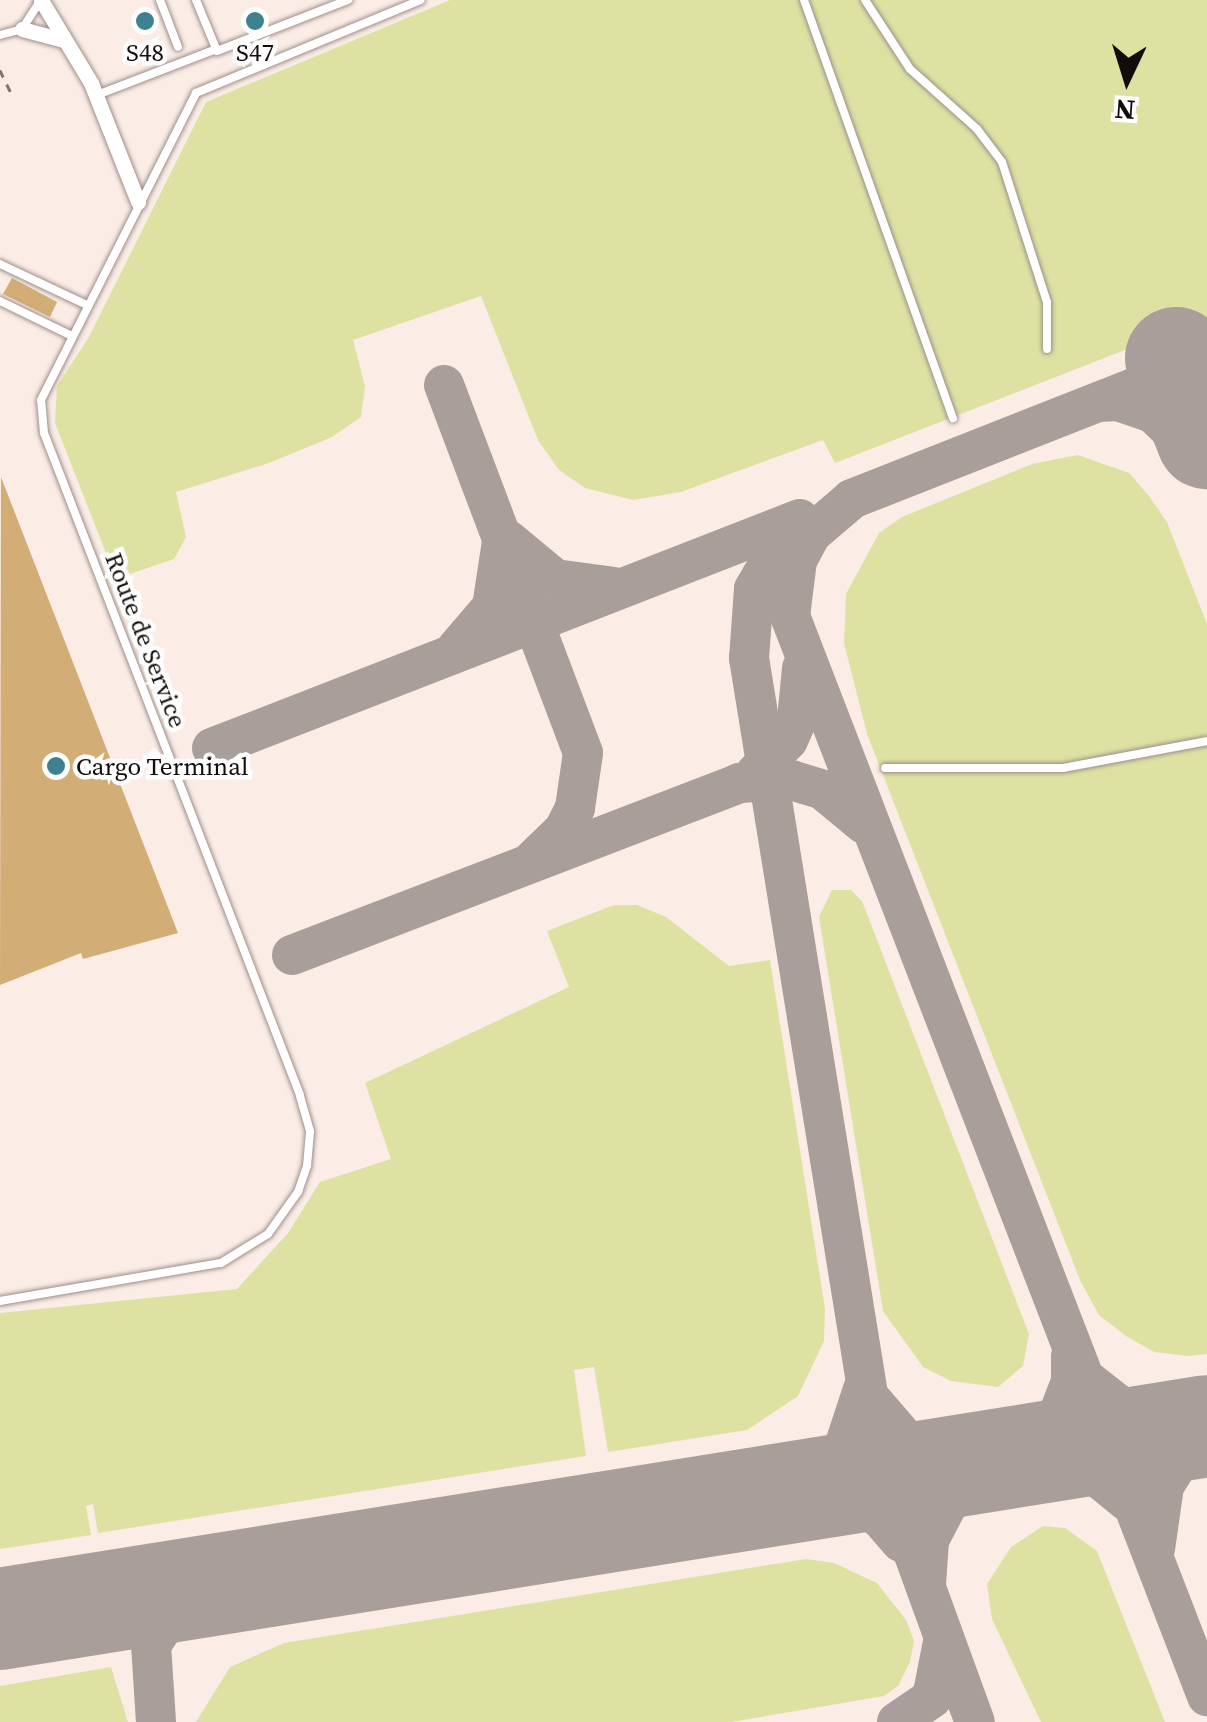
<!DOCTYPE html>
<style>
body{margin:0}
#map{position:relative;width:1207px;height:1722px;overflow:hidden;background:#fbece6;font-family:"Source Serif 4",serif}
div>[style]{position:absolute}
.green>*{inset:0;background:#dde2a3}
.taxiway>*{height:40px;margin:-20px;padding:0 20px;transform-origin:20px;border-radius:20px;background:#aa9e9a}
.runway>*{height:102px;margin:-51px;padding:0 51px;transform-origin:51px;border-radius:51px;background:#aa9e9a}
.building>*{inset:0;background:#d3ad76}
.path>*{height:2.5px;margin-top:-1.25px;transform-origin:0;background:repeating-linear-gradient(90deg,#7e7470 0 8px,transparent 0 16px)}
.roads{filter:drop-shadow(0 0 2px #9c8f89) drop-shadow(0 0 2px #9c8f89)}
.lane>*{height:8px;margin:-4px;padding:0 4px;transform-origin:4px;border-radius:4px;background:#fff}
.street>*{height:15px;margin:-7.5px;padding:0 7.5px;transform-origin:7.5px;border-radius:7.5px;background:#fff}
.dots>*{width:28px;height:28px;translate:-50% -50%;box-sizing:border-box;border:5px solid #fdfdfd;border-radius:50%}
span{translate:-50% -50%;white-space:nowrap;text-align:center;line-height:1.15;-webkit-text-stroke:9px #fdfdfd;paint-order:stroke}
.poi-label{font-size:25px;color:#120d0b}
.left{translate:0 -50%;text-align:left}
.street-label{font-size:25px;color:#120d0b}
.north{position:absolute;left:1077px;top:30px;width:100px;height:100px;-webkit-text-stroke:8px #fdfdfd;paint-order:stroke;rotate:184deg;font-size:28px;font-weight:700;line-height:40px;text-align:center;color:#120d0b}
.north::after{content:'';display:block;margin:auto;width:35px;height:45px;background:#120d0b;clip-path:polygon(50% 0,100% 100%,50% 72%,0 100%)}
</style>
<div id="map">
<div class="green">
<i style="clip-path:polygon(450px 0,1207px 0,1207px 318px,835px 463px,823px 440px,681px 492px,633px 500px,585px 488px,559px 470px,538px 440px,481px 296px,353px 340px,365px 386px,361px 417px,332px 437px,269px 463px,176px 492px,186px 537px,174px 559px,130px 574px,111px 566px,55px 423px,57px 386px,89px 337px,206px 102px)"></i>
<i style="clip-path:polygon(1078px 455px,1129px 473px,1149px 496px,1167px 522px,1207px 624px,1207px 1354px,1188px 1356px,1154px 1352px,1126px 1336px,1099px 1315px,1080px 1280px,867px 734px,844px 643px,846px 594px,879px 533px,902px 517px,1032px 464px)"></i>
<i style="clip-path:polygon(832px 890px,851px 890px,862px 901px,1029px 1334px,1023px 1366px,998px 1387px,951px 1381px,923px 1367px,883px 1311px,819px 917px)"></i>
<i style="clip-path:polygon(614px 905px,637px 905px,666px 917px,729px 966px,770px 960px,825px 1309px,824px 1341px,798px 1396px,747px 1430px,608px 1452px,594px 1367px,574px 1370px,586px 1456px,98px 1533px,93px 1504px,86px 1506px,91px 1535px,0 1549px,0 1313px,237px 1289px,288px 1233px,320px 1182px,391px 1159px,365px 1083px,569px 987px,547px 931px)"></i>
<i style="clip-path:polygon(1043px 1526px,1065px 1528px,1097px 1551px,1165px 1722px,1041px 1722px,992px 1619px,987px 1584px,1011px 1547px)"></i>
<i style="clip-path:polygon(806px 1559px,834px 1563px,877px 1583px,906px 1620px,914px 1641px,910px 1662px,898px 1686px,884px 1696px,731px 1722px,196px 1722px,230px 1667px,284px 1643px)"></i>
<i style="clip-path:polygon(111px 1667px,128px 1722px,0 1722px,0 1686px)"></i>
</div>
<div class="taxiway">
<i style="left:1207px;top:359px;width:382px;rotate:158.5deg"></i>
<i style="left:852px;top:499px;width:54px;rotate:139.5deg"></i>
<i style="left:811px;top:534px;width:30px;rotate:118deg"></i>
<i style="left:797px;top:560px;width:56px;rotate:97.1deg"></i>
<i style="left:790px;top:616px;width:1158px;rotate:68.89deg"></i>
<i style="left:444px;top:385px;width:393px;rotate:69.3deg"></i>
<i style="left:583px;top:753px;width:56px;rotate:98.3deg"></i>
<i style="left:575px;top:808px;width:25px;rotate:117deg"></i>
<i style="left:564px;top:830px;width:42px;rotate:136deg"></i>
<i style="left:1099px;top:402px;width:19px;rotate:-3deg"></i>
<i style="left:1118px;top:401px;width:37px;rotate:19deg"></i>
<i style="left:1153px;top:413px;width:75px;rotate:43.9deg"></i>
<i style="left:804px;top:523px;width:32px;rotate:139deg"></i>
<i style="left:780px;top:544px;width:52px;rotate:120deg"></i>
<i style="left:754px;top:589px;width:69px;rotate:94.1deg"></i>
<i style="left:749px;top:658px;width:808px;rotate:80.82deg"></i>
<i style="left:878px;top:1456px;width:283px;rotate:70deg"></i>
<i style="left:508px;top:540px;width:61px;rotate:39.7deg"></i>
<i style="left:555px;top:579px;width:60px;rotate:7.7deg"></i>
<i style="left:456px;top:649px;width:55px;rotate:-49.4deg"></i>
<i style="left:492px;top:607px;width:66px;rotate:-81.3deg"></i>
<i style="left:212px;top:748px;width:631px;rotate:-21.28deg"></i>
<i style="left:755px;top:774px;width:47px;rotate:-45.9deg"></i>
<i style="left:788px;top:740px;width:22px;rotate:-66deg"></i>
<i style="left:797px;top:720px;width:52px;rotate:-84.5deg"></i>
<i style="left:292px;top:955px;width:479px;rotate:-21deg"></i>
<i style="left:739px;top:783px;width:52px;rotate:-3.3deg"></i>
<i style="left:791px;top:780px;width:34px;rotate:17deg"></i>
<i style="left:823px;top:790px;width:53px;rotate:39.7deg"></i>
<i style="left:1087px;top:1380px;width:63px;rotate:38deg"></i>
<i style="left:1137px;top:1419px;width:70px;rotate:4.9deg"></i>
<i style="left:870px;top:1398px;width:66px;rotate:49.3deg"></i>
<i style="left:913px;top:1448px;width:26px;rotate:23deg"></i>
<i style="left:937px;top:1458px;width:48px;rotate:4.8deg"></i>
<i style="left:1004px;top:1457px;width:26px;rotate:-25deg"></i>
<i style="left:1028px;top:1446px;width:40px;rotate:-44deg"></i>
<i style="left:1057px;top:1418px;width:40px;rotate:-69deg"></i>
<i style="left:1071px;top:1381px;width:25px;rotate:-90deg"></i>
<i style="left:1011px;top:1459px;width:32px;rotate:-4deg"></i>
<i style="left:1043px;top:1457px;width:43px;rotate:13.4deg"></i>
<i style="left:1085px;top:1467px;width:55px;rotate:39.1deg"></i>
<i style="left:782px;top:1494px;width:63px;rotate:4.5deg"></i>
<i style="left:845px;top:1499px;width:40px;rotate:28deg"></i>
<i style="left:880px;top:1518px;width:32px;rotate:49deg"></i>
<i style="left:770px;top:1496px;width:39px;rotate:-23deg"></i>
<i style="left:806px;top:1481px;width:48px;rotate:-40deg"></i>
<i style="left:843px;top:1450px;width:64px;rotate:-71.8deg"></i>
<i style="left:1155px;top:1549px;width:64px;rotate:-81.9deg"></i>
<i style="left:1164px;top:1486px;width:36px;rotate:-58deg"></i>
<i style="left:1183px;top:1456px;width:31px;rotate:-38deg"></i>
<i style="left:926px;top:1585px;width:45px;rotate:-86.2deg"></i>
<i style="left:929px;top:1540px;width:50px;rotate:-62.4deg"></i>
<i style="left:952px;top:1496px;width:35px;rotate:-40deg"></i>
<i style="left:979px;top:1473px;width:62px;rotate:-18.7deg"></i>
<i style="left:156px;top:1722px;width:77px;rotate:-93.7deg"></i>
<i style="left:151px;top:1645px;width:43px;rotate:-56.3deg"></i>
<i style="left:175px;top:1609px;width:45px;rotate:-32.3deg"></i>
<i style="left:897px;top:1722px;width:42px;rotate:-34.4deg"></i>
<i style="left:932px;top:1698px;width:57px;rotate:-78.9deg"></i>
</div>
<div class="runway">
<i style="left:1176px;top:358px;width:86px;rotate:68.8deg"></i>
<i style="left:0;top:1619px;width:1222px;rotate:-9.08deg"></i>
</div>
<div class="building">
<i style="clip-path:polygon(12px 278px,57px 302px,50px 317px,3px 294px)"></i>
<i style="clip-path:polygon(1px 477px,178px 933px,83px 959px,81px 953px,0 985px)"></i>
</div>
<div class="path">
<i style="left:0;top:70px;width:28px;rotate:64deg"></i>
</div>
<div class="roads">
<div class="lane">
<i style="left:160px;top:0;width:50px;rotate:69deg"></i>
<i style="left:196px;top:0;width:55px;rotate:67.6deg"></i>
<i style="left:217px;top:51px;width:141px;rotate:-21.3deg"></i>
<i style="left:804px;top:0;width:444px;rotate:70.4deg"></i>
<i style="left:865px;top:0;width:82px;rotate:56.9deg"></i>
<i style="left:910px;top:69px;width:90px;rotate:41.8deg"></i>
<i style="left:977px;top:129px;width:41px;rotate:52.9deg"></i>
<i style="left:1002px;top:162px;width:147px;rotate:72.2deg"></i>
<i style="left:1047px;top:302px;width:47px;rotate:90deg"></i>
<i style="left:0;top:35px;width:23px;rotate:-15deg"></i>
<i style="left:22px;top:29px;width:31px;rotate:-57deg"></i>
<i style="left:97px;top:95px;width:128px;rotate:-21.1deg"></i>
<i style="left:0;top:264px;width:94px;rotate:25.2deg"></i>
<i style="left:0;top:301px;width:78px;rotate:25.9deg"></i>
<i style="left:885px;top:768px;width:178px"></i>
<i style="left:1063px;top:768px;width:147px;rotate:-10.6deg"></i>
<i style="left:0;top:1301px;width:224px;rotate:-9.8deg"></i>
<i style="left:221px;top:1263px;width:55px;rotate:-31.7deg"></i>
<i style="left:268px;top:1234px;width:52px;rotate:-54.5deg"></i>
<i style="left:298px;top:1192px;width:28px;rotate:-71deg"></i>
<i style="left:307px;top:1166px;width:35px;rotate:-85deg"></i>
<i style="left:310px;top:1131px;width:37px;rotate:-106deg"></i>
<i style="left:300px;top:1095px;width:710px;rotate:-111.14deg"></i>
<i style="left:44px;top:433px;width:33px;rotate:-95deg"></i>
<i style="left:41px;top:400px;width:344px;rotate:-63.2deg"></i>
<i style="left:196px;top:93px;width:243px;rotate:-22.5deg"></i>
</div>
<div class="street">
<i style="left:41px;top:0;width:97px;rotate:58.9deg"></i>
<i style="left:91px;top:83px;width:128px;rotate:68.4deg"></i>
<i style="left:22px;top:29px;width:42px;rotate:15deg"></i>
</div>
</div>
<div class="dots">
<i style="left:145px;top:21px;background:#3e8191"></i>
<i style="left:255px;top:21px;background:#3e8191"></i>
<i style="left:56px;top:766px;background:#3e8191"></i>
</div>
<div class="poi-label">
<span style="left:145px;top:52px">S48</span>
<span style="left:255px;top:52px">S47</span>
<span class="left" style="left:76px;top:766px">Cargo Terminal</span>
</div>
<div class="street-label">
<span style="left:146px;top:640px;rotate:69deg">Route de Service</span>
</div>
<div class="north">N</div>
</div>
